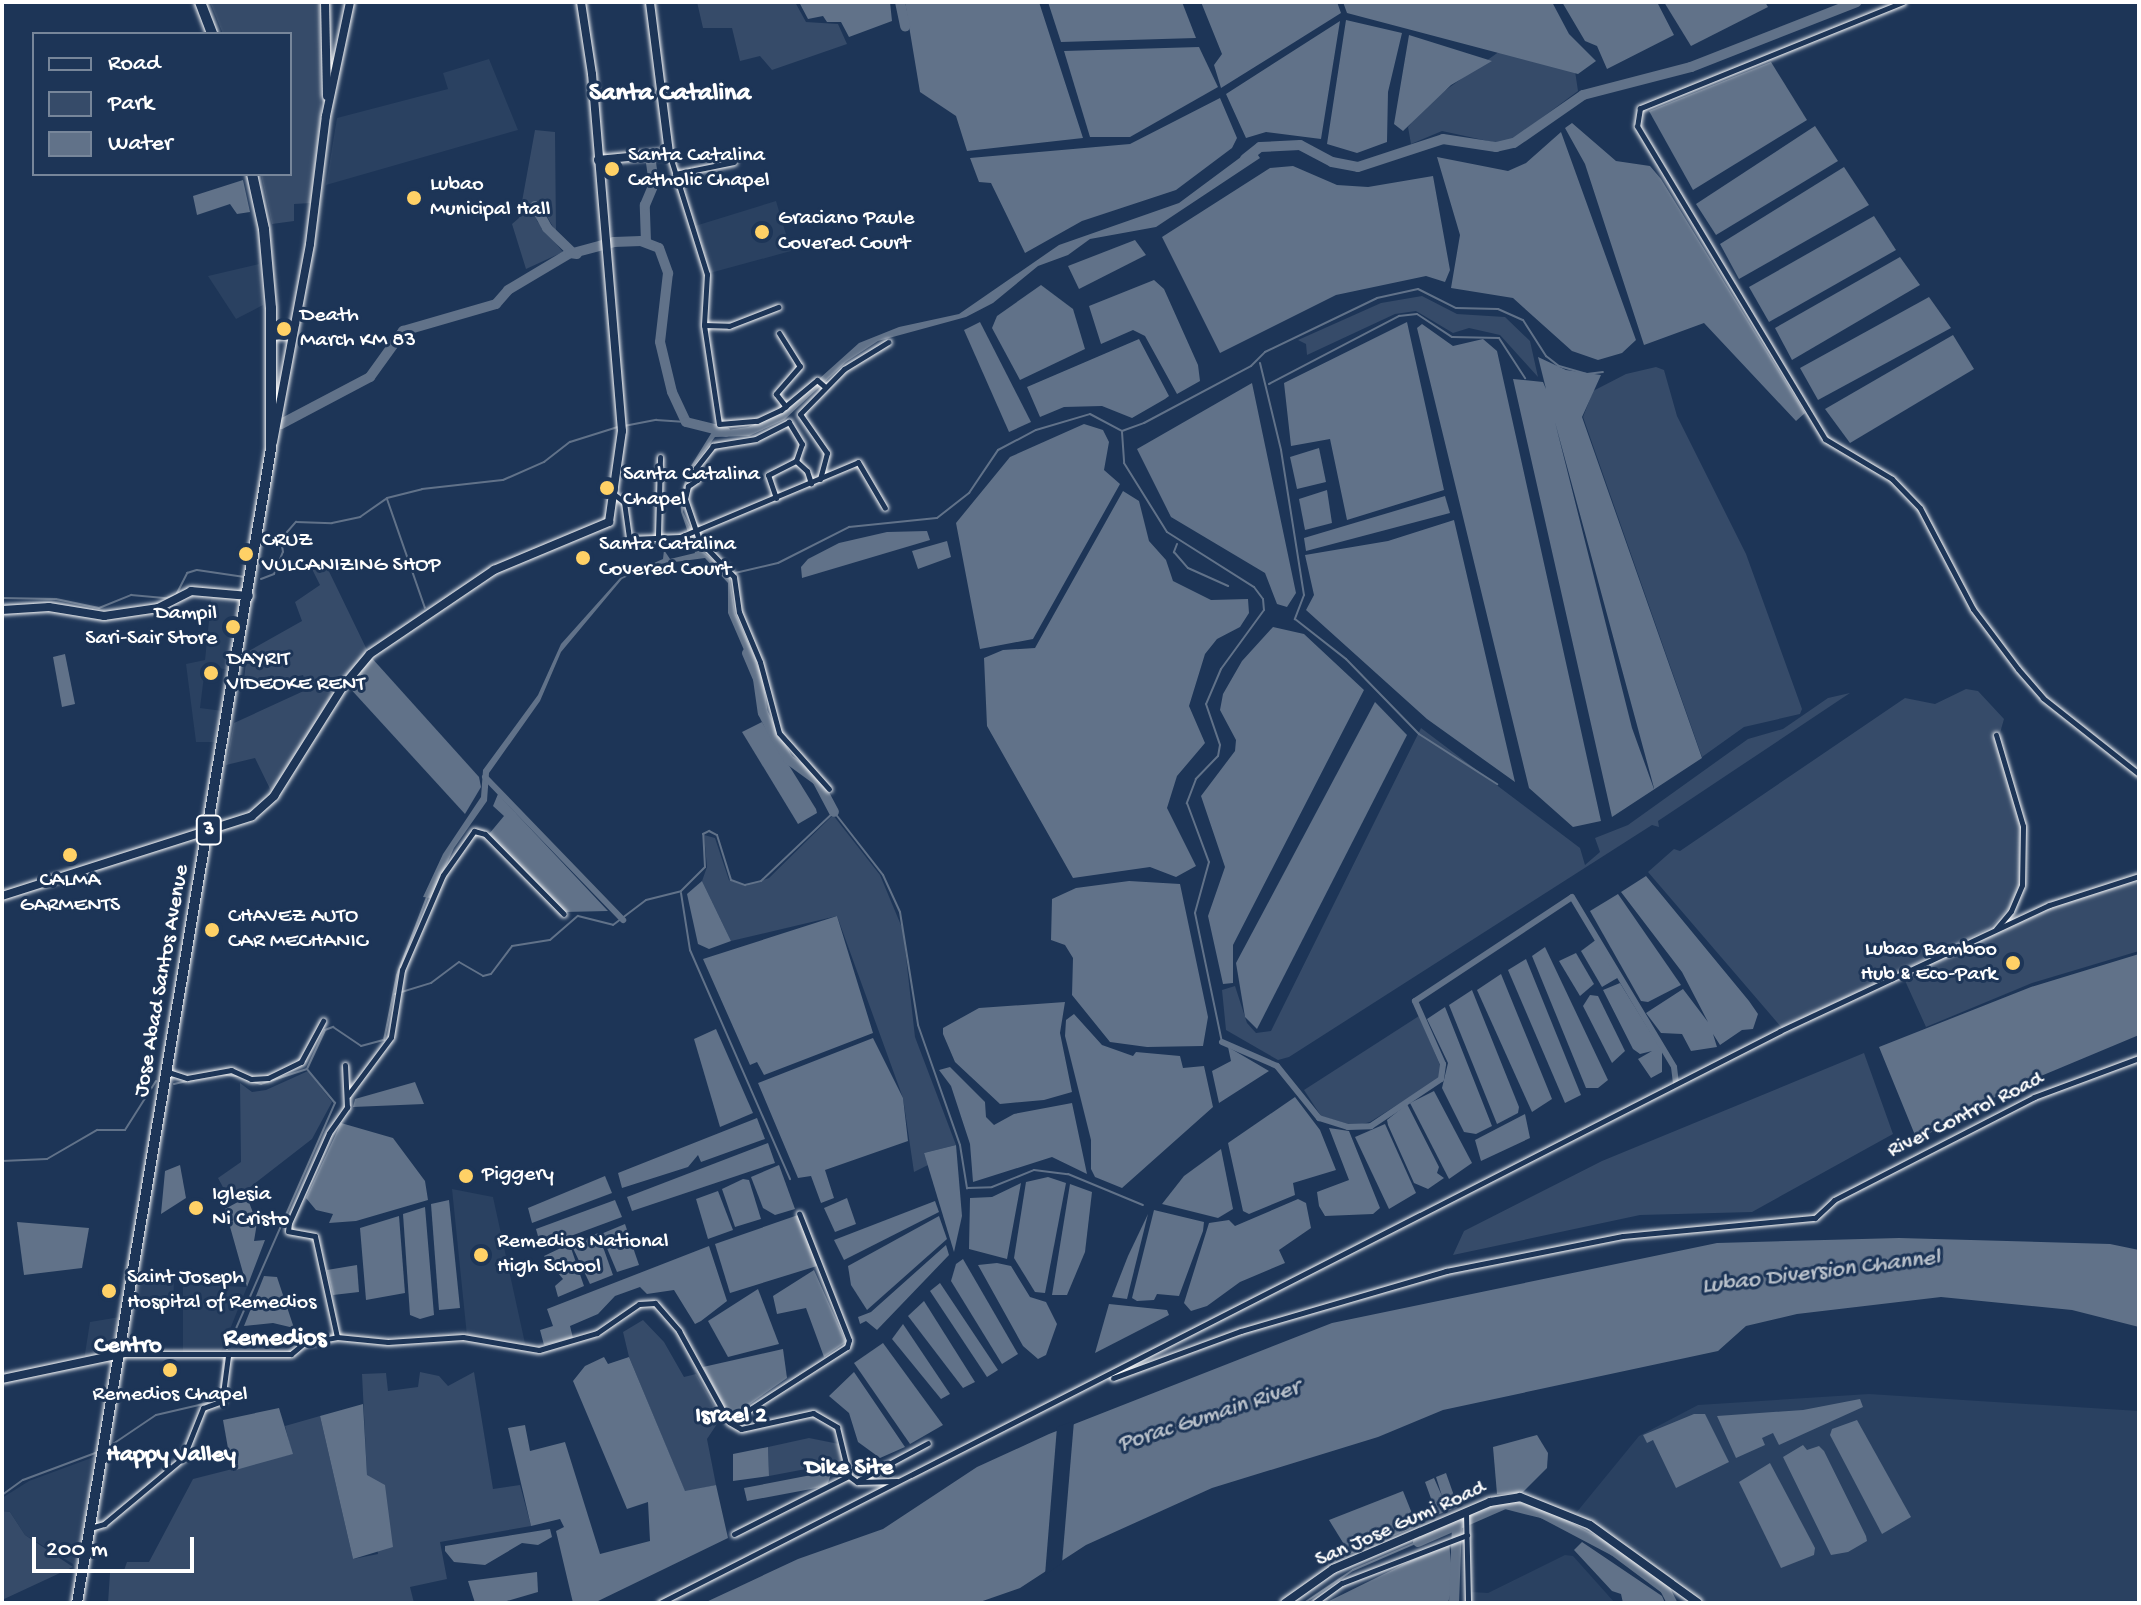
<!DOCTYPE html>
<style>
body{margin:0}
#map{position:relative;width:2141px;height:1605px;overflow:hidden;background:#1d3557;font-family:"Gochi Hand",sans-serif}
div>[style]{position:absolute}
.built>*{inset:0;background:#2a4161}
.green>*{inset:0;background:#364b69}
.water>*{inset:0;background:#617289}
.pier>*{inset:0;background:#1d3557}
.stream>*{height:2px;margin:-1px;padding:0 1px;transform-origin:1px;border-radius:1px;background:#617289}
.canal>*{height:6px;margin:-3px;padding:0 3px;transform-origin:3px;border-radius:3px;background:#617289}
.river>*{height:10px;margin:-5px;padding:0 5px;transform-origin:5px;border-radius:5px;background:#617289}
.roads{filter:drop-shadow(0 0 2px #fff) drop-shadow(0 0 2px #fff)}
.street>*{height:5px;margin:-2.5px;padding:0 2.5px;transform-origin:2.5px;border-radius:2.5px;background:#1d3557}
.secondary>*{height:8px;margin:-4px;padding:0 4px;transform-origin:4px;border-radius:4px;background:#1d3557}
.highway>*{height:10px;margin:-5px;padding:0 5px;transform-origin:5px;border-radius:5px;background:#1d3557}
.dots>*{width:22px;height:22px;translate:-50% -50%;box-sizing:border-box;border:4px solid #1d3557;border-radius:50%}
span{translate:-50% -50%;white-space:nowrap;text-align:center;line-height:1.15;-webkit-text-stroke:6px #1d3557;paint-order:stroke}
.shield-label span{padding:2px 6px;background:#1d3557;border:2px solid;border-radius:6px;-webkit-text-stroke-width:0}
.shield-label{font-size:20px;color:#fff;font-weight:700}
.poi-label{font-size:22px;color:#fff}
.left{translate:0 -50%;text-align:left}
.right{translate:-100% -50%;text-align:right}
.street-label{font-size:22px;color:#fff}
.water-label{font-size:24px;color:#b8c0ca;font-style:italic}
.neighbourhood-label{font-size:24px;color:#fff;font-weight:700}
.quarter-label{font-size:26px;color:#fff;font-weight:700}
.frame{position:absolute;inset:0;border:4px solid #fff;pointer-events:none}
.legend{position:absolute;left:32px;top:32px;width:260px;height:144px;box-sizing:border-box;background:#1d3557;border:2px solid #77869a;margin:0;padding:10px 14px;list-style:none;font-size:24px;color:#fff}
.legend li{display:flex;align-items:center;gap:16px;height:40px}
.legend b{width:40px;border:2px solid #77869a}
.scale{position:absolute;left:32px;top:1537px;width:162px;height:36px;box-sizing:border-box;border:4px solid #fff;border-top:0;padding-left:10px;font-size:24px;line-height:28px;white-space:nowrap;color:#fff;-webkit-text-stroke:6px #1d3557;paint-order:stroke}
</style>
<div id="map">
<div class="built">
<i style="clip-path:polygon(489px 59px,518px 130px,326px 185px,337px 118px,448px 89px,443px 73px)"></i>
<i style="clip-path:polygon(776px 201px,791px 251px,710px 273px,695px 226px)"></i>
<i style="clip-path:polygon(259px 264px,263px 305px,236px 319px,208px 276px)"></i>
<i style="clip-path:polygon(212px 592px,243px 600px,230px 669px,205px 668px,200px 708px,223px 711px,219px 742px,196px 742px,186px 664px,205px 660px)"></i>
<i style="clip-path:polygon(452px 1189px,493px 1197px,526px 1348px,467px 1336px)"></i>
<i style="clip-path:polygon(139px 1279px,174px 1280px,173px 1307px,137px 1305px)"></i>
<i style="clip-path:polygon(183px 1284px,247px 1287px,220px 1354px,183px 1354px)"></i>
<i style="clip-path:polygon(120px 1317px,115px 1354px,84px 1360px,90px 1322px)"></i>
<i style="clip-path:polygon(1869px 1394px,2139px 1411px,2139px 1603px,1707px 1603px,1641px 1551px,1576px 1513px,1639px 1436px,1698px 1405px)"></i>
<i style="clip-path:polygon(94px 1457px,76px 1573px,73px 1564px,25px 1535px,10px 1512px,2px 1511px,2px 1498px,29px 1481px)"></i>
<i style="clip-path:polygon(1565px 1555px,1573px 1556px,1615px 1603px,1470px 1603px,1471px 1592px,1488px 1593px)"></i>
</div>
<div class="green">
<i style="clip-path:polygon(210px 2px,319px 2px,321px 113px,313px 182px,311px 203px,294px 204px,294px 221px,272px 224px,261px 174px,290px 174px,290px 34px,223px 34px)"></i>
<i style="clip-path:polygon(697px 2px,795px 2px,806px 22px,838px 24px,847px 44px,772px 70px,760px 56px,740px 61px,732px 28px,703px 28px)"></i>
<i style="clip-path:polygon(1500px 51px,1575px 71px,1578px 91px,1512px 140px,1497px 143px,1442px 131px,1411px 144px,1408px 127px,1429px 102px)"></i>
<i style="clip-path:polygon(535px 130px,555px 132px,556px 232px,538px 201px,532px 203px,537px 221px,563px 252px,526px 269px,512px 224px,519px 218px)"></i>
<i style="clip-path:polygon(1422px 296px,1457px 314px,1505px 317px,1530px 341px,1538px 377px,1500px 335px,1469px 328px,1453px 333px,1416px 311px,1395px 314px,1307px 355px,1306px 344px,1298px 340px,1381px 303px)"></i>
<i style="clip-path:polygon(1656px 367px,1664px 370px,1677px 416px,1746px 554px,1802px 709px,1800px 714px,1744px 727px,1702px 757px,1583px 417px,1593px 391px,1626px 374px)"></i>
<i style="clip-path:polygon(323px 559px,368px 652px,273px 795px,255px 758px,226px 765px,234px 723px,308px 689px,303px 675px,243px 690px,247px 652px,302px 621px,295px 602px,320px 585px,311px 567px)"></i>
<i style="clip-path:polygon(1966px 689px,1978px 691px,2004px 719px,1996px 747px,2014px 784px,2023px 826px,2021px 885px,2010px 907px,1990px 928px,1782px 1028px,1648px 872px,1674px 849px,1680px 851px,1905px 698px,1935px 704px)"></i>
<i style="clip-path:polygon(1850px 693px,1658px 821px,1659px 827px,1652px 825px,1289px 1057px,1278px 1060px,1226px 1030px,1222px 990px,1235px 986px,1247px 1023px,1256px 1033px,1271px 1031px,1421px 728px,1580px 848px,1585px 865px,1600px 852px,1595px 838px,1628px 825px,1748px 739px,1783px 729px,1828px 698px)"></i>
<i style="clip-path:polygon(833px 815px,880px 875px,903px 930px,915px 1037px,956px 1145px,924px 1153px,928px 1165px,914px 1172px,903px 1098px,837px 916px,731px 941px,702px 881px,707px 867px,704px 835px,715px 838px,729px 880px,746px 886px,769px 878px)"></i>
<i style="clip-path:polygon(2139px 878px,2139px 951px,2032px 983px,1926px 1027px,1902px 974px,2051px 908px)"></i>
<i style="clip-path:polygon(1419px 1016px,1440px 1065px,1440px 1078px,1370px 1122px,1355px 1126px,1321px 1116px,1304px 1090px)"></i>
<i style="clip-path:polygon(1864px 1053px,1893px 1134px,1752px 1212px,1640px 1215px,1453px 1255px,1464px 1231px,1602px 1161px)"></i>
<i style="clip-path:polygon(308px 1071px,332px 1102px,312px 1139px,231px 1202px,218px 1178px,241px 1162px,240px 1083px,252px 1092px,266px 1090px)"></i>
<i style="clip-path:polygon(643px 1320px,664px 1342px,684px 1377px,696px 1374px,721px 1418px,707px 1439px,716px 1485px,685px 1492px,629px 1357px,623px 1332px)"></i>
<i style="clip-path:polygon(420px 1372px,439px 1376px,448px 1386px,474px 1372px,493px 1489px,520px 1485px,531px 1526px,440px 1542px,447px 1579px,410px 1587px,414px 1603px,108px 1603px,110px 1573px,123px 1573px,127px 1562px,149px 1562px,193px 1479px,292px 1454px,285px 1426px,320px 1416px,353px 1559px,378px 1554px,367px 1476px,362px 1374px,386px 1373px,388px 1391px,418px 1387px)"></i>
<i style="clip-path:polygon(809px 1438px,839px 1444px,843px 1462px,769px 1476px,768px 1447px)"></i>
<i style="clip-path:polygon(2px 1511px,10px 1512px,25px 1535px,73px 1567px,2px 1600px)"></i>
</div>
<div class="water">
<i style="clip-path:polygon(799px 2px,890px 2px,892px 21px,849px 37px,841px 22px,827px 22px,823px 16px,808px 19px)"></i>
<i style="clip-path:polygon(905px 2px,1039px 2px,1083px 138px,967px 151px,956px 116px,920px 92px)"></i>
<i style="clip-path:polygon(1048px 2px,1182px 2px,1196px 38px,1061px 42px)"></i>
<i style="clip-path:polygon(1201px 2px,1337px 2px,1341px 13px,1221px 88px,1214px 65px,1222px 54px)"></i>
<i style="clip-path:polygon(1343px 2px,1552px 2px,1569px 34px,1596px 61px,1578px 74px,1347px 13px)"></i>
<i style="clip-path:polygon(1562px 2px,1657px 2px,1674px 35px,1607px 69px,1597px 46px,1585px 41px)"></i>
<i style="clip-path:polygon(1664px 2px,1765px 2px,1768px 7px,1691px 46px)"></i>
<i style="clip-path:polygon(1346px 20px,1402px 33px,1388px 92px,1387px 142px,1357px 153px,1327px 144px)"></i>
<i style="clip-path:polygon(1340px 21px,1321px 139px,1266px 132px,1246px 138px,1226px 94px)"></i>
<i style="clip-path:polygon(1409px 35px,1492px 61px,1451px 85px,1403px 131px,1394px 124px)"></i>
<i style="clip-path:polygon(1199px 47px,1218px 87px,1130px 137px,1090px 137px,1064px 51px)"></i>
<i style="clip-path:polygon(1771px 62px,1807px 120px,1693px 190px,1649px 111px)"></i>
<i style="clip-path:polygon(1220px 98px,1237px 138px,1232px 148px,1176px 190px,1082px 221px,1025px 253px,991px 183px,979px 182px,970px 158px,1130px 144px)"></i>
<i style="clip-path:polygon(1572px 123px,1616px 161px,1650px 166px,1661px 179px,1805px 413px,1796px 421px,1704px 323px,1644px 345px,1585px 164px,1565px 128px)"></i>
<i style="clip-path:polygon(1815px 126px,1838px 161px,1716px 235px,1696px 204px)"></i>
<i style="clip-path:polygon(1561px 132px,1636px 340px,1622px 353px,1598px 360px,1572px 351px,1513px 298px,1451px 288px,1460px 235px,1437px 157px,1508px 171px,1526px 163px)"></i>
<i style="clip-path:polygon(1253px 148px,1260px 158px,1156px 227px,1090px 239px,1068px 255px,1038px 266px,993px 303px,966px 317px,878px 341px,846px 362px,784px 420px,749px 436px,715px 437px,690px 470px,683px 512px,702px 551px,729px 573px,735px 613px,757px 662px,750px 664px,728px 613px,728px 583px,705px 558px,652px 565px,622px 579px,561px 652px,540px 701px,489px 773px,487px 801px,454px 848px,431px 898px,423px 897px,443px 854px,481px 797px,483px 770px,538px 695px,561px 644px,620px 578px,663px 559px,664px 550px,670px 559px,695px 553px,681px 512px,680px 497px,689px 469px,712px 432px,748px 427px,781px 413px,859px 343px,899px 327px,959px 314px,1059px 245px,1179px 203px)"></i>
<i style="clip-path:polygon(1293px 166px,1337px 185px,1368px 187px,1433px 176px,1450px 270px,1445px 282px,1426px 276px,1336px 295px,1220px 353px,1162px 237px,1270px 168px)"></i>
<i style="clip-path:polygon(1844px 167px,1869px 205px,1739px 279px,1720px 244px)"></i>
<i style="clip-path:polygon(243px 180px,250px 212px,237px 214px,230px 204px,197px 215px,193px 196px)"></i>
<i style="clip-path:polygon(1874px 216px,1896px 250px,1769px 322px,1749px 287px)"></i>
<i style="clip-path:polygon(1135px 240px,1146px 255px,1079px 289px,1068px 266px)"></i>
<i style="clip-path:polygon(1900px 257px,1920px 285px,1792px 360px,1775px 328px)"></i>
<i style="clip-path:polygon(1154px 280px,1164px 289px,1198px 365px,1200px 381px,1177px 394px,1145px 336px,1133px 330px,1101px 344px,1089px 306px)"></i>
<i style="clip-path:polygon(1041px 285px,1073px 309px,1085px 349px,1020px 380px,992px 328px,997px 316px)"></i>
<i style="clip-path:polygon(1929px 297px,1951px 328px,1818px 400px,1800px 368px)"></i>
<i style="clip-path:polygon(980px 322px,1031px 422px,1009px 432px,964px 330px)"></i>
<i style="clip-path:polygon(1407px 322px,1444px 490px,1347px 520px,1330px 439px,1291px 446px,1284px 383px)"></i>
<i style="clip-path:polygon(1422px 324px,1453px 346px,1483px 339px,1497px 351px,1601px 821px,1573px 827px,1529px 788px,1417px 328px)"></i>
<i style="clip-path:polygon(1953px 335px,1974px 369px,1850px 443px,1825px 409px)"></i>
<i style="clip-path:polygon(1139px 339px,1169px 396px,1165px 399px,1132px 418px,1102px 406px,1064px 407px,1040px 417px,1027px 387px)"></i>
<i style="clip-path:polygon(evenodd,1538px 357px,1566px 370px,1601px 375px,1582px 417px,1702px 758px,1612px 817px,1513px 379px,1543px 382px,1546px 389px,1538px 357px,1555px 422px,1654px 788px,1654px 789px,1632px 728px,1555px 422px)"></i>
<i style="clip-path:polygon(1252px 383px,1296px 593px,1287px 607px,1277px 604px,1265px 573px,1171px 517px,1137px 449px)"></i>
<i style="clip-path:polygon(1084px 424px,1103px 430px,1109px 442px,1104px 470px,1120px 484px,1033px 639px,980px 649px,956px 523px,1010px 457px)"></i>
<i style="clip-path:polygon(1319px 448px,1326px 482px,1297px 489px,1290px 457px)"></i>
<i style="clip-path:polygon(1327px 490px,1332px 523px,1305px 530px,1299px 499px)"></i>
<i style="clip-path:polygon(1123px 491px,1139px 501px,1149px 541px,1166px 560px,1173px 581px,1211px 600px,1248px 599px,1249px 613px,1240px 627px,1217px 639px,1205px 654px,1189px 706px,1205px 743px,1177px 776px,1167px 808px,1196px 866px,1176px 877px,1150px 867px,1073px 878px,987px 726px,984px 658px,1003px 650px,1035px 648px)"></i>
<i style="clip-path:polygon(1445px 496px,1450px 513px,1306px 551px,1304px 538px)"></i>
<i style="clip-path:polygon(1454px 520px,1478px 623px,1515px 782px,1427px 719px,1306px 610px,1314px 595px,1305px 555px,1388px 541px)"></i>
<i style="clip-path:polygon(927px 531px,930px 540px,802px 578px,801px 567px,808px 559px,839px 543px,887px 532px)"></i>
<i style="clip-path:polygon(947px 541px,951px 557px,918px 569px,912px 551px)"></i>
<i style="clip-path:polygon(1273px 627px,1304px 634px,1364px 690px,1233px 945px,1233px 983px,1223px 984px,1208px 916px,1225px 867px,1201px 796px,1235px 751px,1236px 740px,1220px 710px,1223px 694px,1242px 661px)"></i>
<i style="clip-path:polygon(65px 654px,75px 704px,62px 707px,53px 657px)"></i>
<i style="clip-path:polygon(370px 656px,479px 777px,481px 787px,465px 814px,347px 685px)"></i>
<i style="clip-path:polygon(1375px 702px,1407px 735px,1257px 1029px,1245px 1017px,1236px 963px)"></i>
<i style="clip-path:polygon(762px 722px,816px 809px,817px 813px,798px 824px,742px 732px)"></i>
<i style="clip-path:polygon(498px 794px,608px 911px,564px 912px,489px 834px,504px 816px,493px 806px)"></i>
<i style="clip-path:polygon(1646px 876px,1749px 1001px,1758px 1014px,1753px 1029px,1742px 1030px,1720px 1045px,1713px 1034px,1717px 1047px,1691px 1051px,1682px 1034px,1661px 1033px,1646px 1013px,1683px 989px,1708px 1022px,1682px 972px,1621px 892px)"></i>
<i style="clip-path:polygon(702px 881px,731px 941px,709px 949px,698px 944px,687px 894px)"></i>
<i style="clip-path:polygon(1129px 881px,1180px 884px,1208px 1017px,1203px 1046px,1147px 1047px,1110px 1042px,1072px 995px,1073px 958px,1065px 945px,1051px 940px,1052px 899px,1076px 888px)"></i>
<i style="clip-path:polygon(1618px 894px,1681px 985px,1648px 1002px,1641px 1001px,1590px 911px)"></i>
<i style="clip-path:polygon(837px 916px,873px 1033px,764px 1075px,757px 1062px,750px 1065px,703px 959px)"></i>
<i style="clip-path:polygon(1597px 939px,1619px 977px,1602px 987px,1581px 951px)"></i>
<i style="clip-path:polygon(1545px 947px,1608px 1080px,1598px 1088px,1586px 1088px,1532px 956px)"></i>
<i style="clip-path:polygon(1576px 953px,1594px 984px,1580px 996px,1559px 961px)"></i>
<i style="clip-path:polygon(2139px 954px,2139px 1035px,2012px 1088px,1917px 1140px,1879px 1047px,2031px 987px)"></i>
<i style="clip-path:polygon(1526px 959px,1581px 1095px,1565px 1103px,1508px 970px)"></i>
<i style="clip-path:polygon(1501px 974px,1552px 1099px,1532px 1112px,1477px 990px)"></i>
<i style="clip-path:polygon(1620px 983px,1662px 1051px,1662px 1072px,1651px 1078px,1638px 1059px,1652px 1051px,1640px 1054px,1633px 1049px,1603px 990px)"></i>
<i style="clip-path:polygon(1472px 990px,1519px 1107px,1518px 1113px,1497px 1124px,1449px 1005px)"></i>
<i style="clip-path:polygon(1590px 995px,1598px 996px,1625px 1051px,1612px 1063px,1583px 1006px)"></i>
<i style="clip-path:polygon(1065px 1002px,1060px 1033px,1072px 1092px,1044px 1100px,1000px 1104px,955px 1062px,943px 1034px,943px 1028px,979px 1008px)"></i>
<i style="clip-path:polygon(1445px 1007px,1492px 1126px,1476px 1134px,1464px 1132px,1442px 1088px,1448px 1063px,1427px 1019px)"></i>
<i style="clip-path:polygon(1074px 1014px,1102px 1045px,1133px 1056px,1136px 1052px,1180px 1056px,1183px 1068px,1204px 1066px,1213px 1107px,1122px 1188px,1095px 1177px,1091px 1169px,1091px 1140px,1065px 1036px,1066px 1020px)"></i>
<i style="clip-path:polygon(716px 1029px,753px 1113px,720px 1127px,694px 1039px)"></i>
<i style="clip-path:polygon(873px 1038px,903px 1098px,908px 1141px,825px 1170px,834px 1198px,821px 1203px,811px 1176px,798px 1178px,758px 1083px)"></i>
<i style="clip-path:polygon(1228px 1047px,1269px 1071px,1219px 1103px,1212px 1071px,1231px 1061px)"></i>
<i style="clip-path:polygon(950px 1067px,985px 1102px,986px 1117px,994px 1125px,1014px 1114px,1072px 1103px,1087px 1174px,1052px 1157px,973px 1182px,970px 1144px,951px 1086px,939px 1070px)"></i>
<i style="clip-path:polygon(415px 1082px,424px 1104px,353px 1107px,355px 1099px)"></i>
<i style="clip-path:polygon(1434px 1091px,1472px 1163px,1449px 1179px,1410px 1103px)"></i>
<i style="clip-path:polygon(1295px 1097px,1320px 1130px,1336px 1170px,1293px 1183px,1295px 1195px,1249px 1214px,1243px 1211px,1228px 1143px)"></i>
<i style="clip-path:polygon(1407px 1104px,1439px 1167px,1437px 1173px,1444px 1178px,1428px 1189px,1414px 1183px,1388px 1125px,1387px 1120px)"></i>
<i style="clip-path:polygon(1525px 1114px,1530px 1138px,1481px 1161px,1475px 1140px)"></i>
<i style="clip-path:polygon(757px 1118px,765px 1139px,701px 1162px,698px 1155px,688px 1167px,622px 1188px,618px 1173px)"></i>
<i style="clip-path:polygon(341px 1123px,393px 1138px,425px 1181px,428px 1200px,356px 1221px,329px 1223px,333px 1214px,316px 1210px,306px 1198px)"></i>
<i style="clip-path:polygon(1385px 1124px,1416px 1193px,1389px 1209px,1355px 1137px)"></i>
<i style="clip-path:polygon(1329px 1128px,1349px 1131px,1380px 1208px,1373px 1214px,1325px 1216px,1319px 1206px,1317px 1192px,1349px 1180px)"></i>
<i style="clip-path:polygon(768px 1143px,775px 1163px,632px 1211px,627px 1197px)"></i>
<i style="clip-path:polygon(956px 1145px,962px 1216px,954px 1252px,924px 1153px)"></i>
<i style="clip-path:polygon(1221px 1149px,1233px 1209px,1218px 1218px,1162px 1204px,1184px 1176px)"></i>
<i style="clip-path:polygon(180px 1165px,186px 1198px,161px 1214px,165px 1171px)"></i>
<i style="clip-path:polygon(779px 1165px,795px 1209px,775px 1215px,763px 1208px,751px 1177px)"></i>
<i style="clip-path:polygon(605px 1176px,612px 1193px,532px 1223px,528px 1208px)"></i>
<i style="clip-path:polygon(1048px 1177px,1066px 1183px,1045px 1293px,1035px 1292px,1014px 1258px,1026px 1182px)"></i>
<i style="clip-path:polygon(743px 1179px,749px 1180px,761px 1219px,735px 1227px,722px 1189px)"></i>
<i style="clip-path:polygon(1021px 1183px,1007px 1259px,969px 1249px,970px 1198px,992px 1197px)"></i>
<i style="clip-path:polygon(1070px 1184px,1092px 1192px,1085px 1252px,1067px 1295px,1052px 1295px)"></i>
<i style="clip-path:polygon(718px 1191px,733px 1230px,708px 1239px,696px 1199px)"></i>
<i style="clip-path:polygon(247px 1197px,257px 1223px,254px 1241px,265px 1240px,247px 1287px,225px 1209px)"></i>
<i style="clip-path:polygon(847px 1198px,856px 1224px,835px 1232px,824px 1208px)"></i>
<i style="clip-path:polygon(1298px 1199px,1306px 1203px,1311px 1228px,1279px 1250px,1285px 1263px,1240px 1282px,1207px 1306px,1191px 1311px,1184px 1303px,1209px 1223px,1229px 1220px,1235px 1226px)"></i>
<i style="clip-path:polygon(449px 1200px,460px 1308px,439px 1310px,431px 1204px)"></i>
<i style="clip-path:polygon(615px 1200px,622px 1217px,541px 1247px,536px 1229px)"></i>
<i style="clip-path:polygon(935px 1201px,939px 1212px,844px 1260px,834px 1240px)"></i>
<i style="clip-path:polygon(425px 1207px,434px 1315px,420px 1319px,410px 1315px,403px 1214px)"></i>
<i style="clip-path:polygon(1154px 1210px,1204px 1222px,1203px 1231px,1179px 1296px,1157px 1294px,1154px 1300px,1137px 1301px,1132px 1298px)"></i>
<i style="clip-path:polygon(1148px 1214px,1127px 1299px,1112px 1297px,1128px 1256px)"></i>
<i style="clip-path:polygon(798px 1215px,817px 1266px,730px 1293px,715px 1244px)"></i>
<i style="clip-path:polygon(399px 1216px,405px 1293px,366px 1300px,360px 1228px)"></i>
<i style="clip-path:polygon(939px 1216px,947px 1239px,867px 1310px,851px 1285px,848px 1266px)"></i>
<i style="clip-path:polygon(17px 1222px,89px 1228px,82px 1268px,24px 1275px)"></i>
<i style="clip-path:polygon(625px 1224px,639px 1265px,617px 1272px,601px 1234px)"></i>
<i style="clip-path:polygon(598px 1233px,613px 1275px,590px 1284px,572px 1246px)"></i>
<i style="clip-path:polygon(1899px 1238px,2110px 1244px,2139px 1250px,2139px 1327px,2072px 1310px,1941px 1297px,1797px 1314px,1746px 1326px,1718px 1351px,1443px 1410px,1378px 1437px,1212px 1488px,1086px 1545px,1020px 1588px,977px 1603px,704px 1603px,798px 1559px,883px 1529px,977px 1467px,1049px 1434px,1332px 1323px,1717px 1243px)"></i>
<i style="clip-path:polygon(946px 1245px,949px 1255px,877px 1330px,866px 1321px,860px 1324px,858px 1317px,871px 1312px)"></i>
<i style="clip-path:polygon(565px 1246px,571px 1248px,584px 1286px,558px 1297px,555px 1286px,563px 1279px,544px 1256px)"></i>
<i style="clip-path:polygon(709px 1246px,727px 1301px,701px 1321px,695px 1324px,674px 1290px,647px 1294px,640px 1287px,615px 1296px,598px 1314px,570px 1326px,573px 1338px,544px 1345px,540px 1330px,553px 1326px,547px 1309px)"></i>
<i style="clip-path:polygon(963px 1259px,1018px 1354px,1002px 1364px,951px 1281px,956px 1264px)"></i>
<i style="clip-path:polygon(997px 1263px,1011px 1266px,1030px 1297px,1046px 1302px,1057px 1324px,1046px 1355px,1038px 1359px,1023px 1346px,978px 1265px)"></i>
<i style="clip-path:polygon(357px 1265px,359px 1292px,333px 1295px,327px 1270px)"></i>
<i style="clip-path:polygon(814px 1270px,846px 1342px,824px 1357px,806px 1308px,777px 1314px,773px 1296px)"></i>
<i style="clip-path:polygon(264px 1276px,277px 1277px,294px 1328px,273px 1323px,244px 1326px)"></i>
<i style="clip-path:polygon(940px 1283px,998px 1370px,987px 1377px,930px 1291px)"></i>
<i style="clip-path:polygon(758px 1289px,779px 1344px,728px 1357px,708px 1321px)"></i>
<i style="clip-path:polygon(924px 1301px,975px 1382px,963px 1388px,908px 1316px)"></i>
<i style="clip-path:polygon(1109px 1304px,1167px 1310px,1169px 1315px,1095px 1353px)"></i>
<i style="clip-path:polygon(903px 1324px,950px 1394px,941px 1399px,892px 1339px)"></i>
<i style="clip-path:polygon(883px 1343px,943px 1425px,910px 1444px,854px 1363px)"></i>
<i style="clip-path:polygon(783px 1349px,787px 1378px,730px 1418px,703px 1367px)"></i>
<i style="clip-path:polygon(604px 1357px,608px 1364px,629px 1357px,685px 1491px,716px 1485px,728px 1538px,594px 1603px,573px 1603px,556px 1531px,564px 1527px,560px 1519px,531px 1526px,508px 1428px,525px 1425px,530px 1451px,565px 1442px,600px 1554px,650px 1541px,648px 1502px,627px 1509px,573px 1381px,585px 1366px)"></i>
<i style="clip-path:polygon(854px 1372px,905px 1447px,880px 1458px,858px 1442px,849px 1413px,829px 1396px)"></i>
<i style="clip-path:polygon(1860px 1399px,1863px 1407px,1779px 1445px,1773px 1433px,1762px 1438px,1765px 1445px,1736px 1458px,1717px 1416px,1803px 1410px)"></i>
<i style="clip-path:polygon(363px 1404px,367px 1475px,385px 1485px,393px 1547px,353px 1559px,320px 1416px)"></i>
<i style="clip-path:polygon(279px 1408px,293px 1454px,232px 1471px,223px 1420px)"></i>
<i style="clip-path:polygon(1694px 1414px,1705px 1414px,1729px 1462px,1676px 1488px,1653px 1440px,1647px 1443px,1643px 1435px)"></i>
<i style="clip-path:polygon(1857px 1420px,1911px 1517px,1882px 1534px,1830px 1435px,1832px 1429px)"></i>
<i style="clip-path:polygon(1537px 1435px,1548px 1453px,1547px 1468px,1522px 1493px,1497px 1494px,1493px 1447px)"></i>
<i style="clip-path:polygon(1803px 1445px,1807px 1450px,1819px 1446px,1824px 1451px,1866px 1536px,1867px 1541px,1848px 1552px,1831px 1555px,1783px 1457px)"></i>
<i style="clip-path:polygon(768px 1447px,769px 1476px,733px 1481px,733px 1454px)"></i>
<i style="clip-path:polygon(1770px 1463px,1815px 1548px,1814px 1555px,1781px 1568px,1739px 1482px)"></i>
<i style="clip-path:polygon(832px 1471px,827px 1486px,747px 1501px,744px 1488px)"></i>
<i style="clip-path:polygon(1446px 1473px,1458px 1507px,1437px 1515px,1425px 1482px,1434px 1478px,1442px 1496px,1436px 1477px)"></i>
<i style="clip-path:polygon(1403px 1491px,1417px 1526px,1350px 1554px,1329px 1520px)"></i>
<i style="clip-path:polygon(550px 1529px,552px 1537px,538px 1545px,522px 1543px,485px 1565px,454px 1562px,445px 1551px,445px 1546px)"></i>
<i style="clip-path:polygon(1449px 1542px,1453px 1584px,1448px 1603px,1325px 1603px)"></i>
<i style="clip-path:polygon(1582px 1542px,1662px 1596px,1665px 1603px,1623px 1603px,1621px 1594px,1612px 1591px,1574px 1550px)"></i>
<i style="clip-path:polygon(537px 1572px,538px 1592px,500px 1603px,475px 1603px,468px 1581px)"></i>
</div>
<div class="pier">
<i style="clip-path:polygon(1074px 1421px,1062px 1563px,1045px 1575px,1057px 1427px)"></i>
</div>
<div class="stream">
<i style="left:1260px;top:363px;width:89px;rotate:76.4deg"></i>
<i style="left:1281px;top:450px;width:147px;rotate:81deg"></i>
<i style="left:1304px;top:595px;width:26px;rotate:111deg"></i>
<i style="left:1295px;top:619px;width:65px;rotate:38.1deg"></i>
<i style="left:1346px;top:659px;width:105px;rotate:45.8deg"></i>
<i style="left:1419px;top:734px;width:93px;rotate:32.7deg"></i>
<i style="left:1269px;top:384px;width:147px;rotate:-27.6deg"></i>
<i style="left:1399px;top:316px;width:18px;rotate:-6deg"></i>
<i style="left:1417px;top:314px;width:42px;rotate:33.3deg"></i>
<i style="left:1452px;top:337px;width:47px;rotate:1.2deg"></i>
<i style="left:1499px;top:338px;width:48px;rotate:57deg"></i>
<i style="left:624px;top:426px;width:33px;rotate:-11deg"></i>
<i style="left:656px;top:420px;width:30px;rotate:4deg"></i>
<i style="left:1122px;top:432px;width:31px;rotate:86deg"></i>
<i style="left:1124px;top:463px;width:81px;rotate:58.1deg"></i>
<i style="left:1167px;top:532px;width:103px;rotate:32.3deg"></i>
<i style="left:1254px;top:587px;width:15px;rotate:53deg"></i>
<i style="left:1263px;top:599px;width:11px;rotate:85deg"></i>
<i style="left:1264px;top:610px;width:73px;rotate:126.1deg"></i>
<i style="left:1221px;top:669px;width:38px;rotate:113deg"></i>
<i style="left:1206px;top:704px;width:43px;rotate:71.1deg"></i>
<i style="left:1220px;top:745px;width:11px;rotate:100deg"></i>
<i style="left:1218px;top:756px;width:32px;rotate:134deg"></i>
<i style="left:1196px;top:779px;width:26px;rotate:111deg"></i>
<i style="left:1187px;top:803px;width:63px;rotate:69.6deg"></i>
<i style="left:1209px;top:862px;width:53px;rotate:105.4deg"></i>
<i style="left:1195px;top:913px;width:132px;rotate:78.2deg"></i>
<i style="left:387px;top:499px;width:115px;rotate:70.8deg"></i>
<i style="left:1177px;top:544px;width:9px;rotate:111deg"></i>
<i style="left:1174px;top:552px;width:21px;rotate:49deg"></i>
<i style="left:1188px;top:568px;width:44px;rotate:24.2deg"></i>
<i style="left:735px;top:573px;width:44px;rotate:-13.1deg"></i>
<i style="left:778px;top:563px;width:80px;rotate:-26.9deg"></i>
<i style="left:849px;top:527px;width:88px;rotate:-5.8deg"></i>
<i style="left:937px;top:518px;width:41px;rotate:-38deg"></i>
<i style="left:969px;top:493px;width:52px;rotate:-56deg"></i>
<i style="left:998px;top:450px;width:43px;rotate:-27.8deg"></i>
<i style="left:1036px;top:430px;width:56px;rotate:-16.5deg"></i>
<i style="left:1090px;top:414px;width:36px;rotate:28deg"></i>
<i style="left:1122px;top:431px;width:23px;rotate:-20deg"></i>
<i style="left:1144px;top:423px;width:121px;rotate:-28deg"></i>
<i style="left:1251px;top:366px;width:20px;rotate:-45deg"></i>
<i style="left:1265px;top:352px;width:124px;rotate:-25.7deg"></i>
<i style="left:1377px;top:298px;width:42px;rotate:-12.4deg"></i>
<i style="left:1418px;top:289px;width:42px;rotate:26.6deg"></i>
<i style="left:1456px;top:308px;width:42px;rotate:1.4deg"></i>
<i style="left:1498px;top:309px;width:27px;rotate:24deg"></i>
<i style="left:1523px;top:320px;width:43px;rotate:57.4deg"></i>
<i style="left:1546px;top:356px;width:16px;rotate:38deg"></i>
<i style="left:1559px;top:366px;width:29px;rotate:16deg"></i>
<i style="left:1587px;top:374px;width:16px;rotate:-7deg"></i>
<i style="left:261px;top:579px;width:14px;rotate:-21deg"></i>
<i style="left:274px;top:574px;width:24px;rotate:-68deg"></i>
<i style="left:283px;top:552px;width:13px;rotate:-99deg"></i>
<i style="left:281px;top:539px;width:23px;rotate:-49deg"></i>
<i style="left:296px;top:522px;width:36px;rotate:2deg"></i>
<i style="left:332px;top:523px;width:29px;rotate:-12deg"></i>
<i style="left:360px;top:517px;width:33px;rotate:-35deg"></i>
<i style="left:387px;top:498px;width:36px;rotate:-14deg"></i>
<i style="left:422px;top:489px;width:81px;rotate:-6.3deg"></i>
<i style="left:503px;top:480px;width:45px;rotate:-23.7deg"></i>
<i style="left:544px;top:462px;width:33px;rotate:-38deg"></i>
<i style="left:570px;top:442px;width:50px;rotate:-17.4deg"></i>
<i style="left:2px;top:598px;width:54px;rotate:1.1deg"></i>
<i style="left:56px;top:599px;width:44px;rotate:11.8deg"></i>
<i style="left:99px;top:608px;width:35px;rotate:-22deg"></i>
<i style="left:131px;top:595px;width:36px;rotate:5deg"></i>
<i style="left:167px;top:598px;width:9px;rotate:-18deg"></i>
<i style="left:176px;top:595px;width:25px;rotate:-63deg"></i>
<i style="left:187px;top:573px;width:10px;rotate:-17deg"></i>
<i style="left:197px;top:570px;width:48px;rotate:8.5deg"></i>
<i style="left:681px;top:893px;width:58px;rotate:81deg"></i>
<i style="left:690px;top:950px;width:250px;rotate:66.4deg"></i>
<i style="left:395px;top:994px;width:38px;rotate:-17deg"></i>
<i style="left:431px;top:983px;width:35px;rotate:-37deg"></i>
<i style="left:459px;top:962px;width:28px;rotate:30deg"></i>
<i style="left:483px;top:976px;width:8px;rotate:-14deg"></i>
<i style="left:491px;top:974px;width:35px;rotate:-53deg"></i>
<i style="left:512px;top:946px;width:38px;rotate:-9deg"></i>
<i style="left:550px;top:940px;width:37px;rotate:-41deg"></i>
<i style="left:578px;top:916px;width:36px;rotate:14deg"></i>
<i style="left:613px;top:925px;width:41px;rotate:-37.1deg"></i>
<i style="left:646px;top:900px;width:36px;rotate:-14deg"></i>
<i style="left:681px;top:891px;width:34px;rotate:-45deg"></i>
<i style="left:705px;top:867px;width:33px;rotate:-93deg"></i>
<i style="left:703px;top:834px;width:7px;rotate:-27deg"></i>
<i style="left:709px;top:831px;width:9px;rotate:27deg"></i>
<i style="left:717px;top:835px;width:47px;rotate:72.7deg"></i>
<i style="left:731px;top:880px;width:15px;rotate:20deg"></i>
<i style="left:745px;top:885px;width:16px;rotate:-14deg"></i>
<i style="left:761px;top:881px;width:100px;rotate:-43.4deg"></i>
<i style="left:834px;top:812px;width:80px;rotate:52.1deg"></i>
<i style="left:883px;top:875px;width:41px;rotate:65.3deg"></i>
<i style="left:900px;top:912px;width:114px;rotate:80.9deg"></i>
<i style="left:918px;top:1025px;width:127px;rotate:70.7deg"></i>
<i style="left:960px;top:1145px;width:44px;rotate:80.8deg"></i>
<i style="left:967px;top:1188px;width:25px;rotate:-2deg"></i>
<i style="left:992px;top:1187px;width:45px;rotate:-22deg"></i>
<i style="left:1034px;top:1170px;width:34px;rotate:7deg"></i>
<i style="left:1068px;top:1174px;width:81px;rotate:22.5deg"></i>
<i style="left:307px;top:1069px;width:43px;rotate:-65.2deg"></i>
<i style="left:325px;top:1030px;width:9px;rotate:-21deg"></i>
<i style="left:333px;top:1027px;width:34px;rotate:34deg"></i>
<i style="left:361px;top:1046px;width:24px;rotate:-15deg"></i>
<i style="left:384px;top:1040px;width:66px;rotate:-78.7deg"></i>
<i style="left:397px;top:975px;width:84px;rotate:-69deg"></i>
<i style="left:174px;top:1084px;width:44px;rotate:-13.1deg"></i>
<i style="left:217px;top:1074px;width:20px;rotate:6deg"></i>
<i style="left:2px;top:1161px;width:45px;rotate:-2.5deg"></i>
<i style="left:47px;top:1159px;width:58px;rotate:-30.1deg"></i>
<i style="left:97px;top:1130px;width:28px"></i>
<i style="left:125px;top:1130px;width:58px;rotate:-57.7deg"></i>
<i style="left:227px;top:1349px;width:269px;rotate:-66.3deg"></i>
<i style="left:335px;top:1103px;width:44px;rotate:-129.5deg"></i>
<i style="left:307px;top:1069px;width:48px;rotate:161.9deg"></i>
<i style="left:261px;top:1084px;width:15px;rotate:-164deg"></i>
<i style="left:220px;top:1396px;width:37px;rotate:-84deg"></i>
<i style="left:107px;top:1448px;width:59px;rotate:-34deg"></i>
<i style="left:156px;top:1415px;width:53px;rotate:-13deg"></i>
<i style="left:2px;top:1495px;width:26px;rotate:-36deg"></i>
<i style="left:23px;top:1480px;width:80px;rotate:-20.5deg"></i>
<i style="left:1304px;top:1603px;width:59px;rotate:-34deg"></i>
<i style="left:1353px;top:1570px;width:71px;rotate:-23.3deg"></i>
</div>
<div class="canal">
<i style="left:485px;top:777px;width:199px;rotate:46deg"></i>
<i style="left:1222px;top:1042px;width:60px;rotate:23.6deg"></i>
<i style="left:1277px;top:1066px;width:67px;rotate:51.1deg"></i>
<i style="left:1319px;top:1118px;width:30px;rotate:17deg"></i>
<i style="left:1348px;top:1127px;width:23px;rotate:-2deg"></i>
<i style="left:1371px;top:1126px;width:84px;rotate:-33.9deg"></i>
<i style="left:1441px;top:1079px;width:15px;rotate:-82deg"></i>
<i style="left:1443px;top:1064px;width:69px;rotate:-114deg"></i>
<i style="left:1415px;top:1001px;width:188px;rotate:-33.5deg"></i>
<i style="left:1572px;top:897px;width:198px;rotate:59deg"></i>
<i style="left:1674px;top:1067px;width:17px;rotate:83deg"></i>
</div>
<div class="river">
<i style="left:900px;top:2px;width:25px;rotate:78deg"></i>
<i style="left:1245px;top:159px;width:19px;rotate:-39deg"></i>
<i style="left:1260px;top:147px;width:40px;rotate:-2.9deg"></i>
<i style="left:1300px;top:145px;width:36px;rotate:28deg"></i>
<i style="left:1332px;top:162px;width:26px;rotate:11deg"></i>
<i style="left:1358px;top:167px;width:89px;rotate:-18.2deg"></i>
<i style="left:1443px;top:139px;width:54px;rotate:8.6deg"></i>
<i style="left:1496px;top:147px;width:18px;rotate:-13deg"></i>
<i style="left:1514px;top:143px;width:84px;rotate:-34.8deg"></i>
<i style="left:1583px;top:95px;width:112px;rotate:-14.5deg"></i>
<i style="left:1691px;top:67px;width:178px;rotate:-21.4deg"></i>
<i style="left:535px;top:206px;width:25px;rotate:61deg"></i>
<i style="left:547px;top:228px;width:36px;rotate:44deg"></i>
<i style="left:573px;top:253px;width:42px;rotate:-15deg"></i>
<i style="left:614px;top:242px;width:27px;rotate:-2deg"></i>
<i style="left:641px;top:241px;width:19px;rotate:21deg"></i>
<i style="left:659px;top:248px;width:27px;rotate:70deg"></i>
<i style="left:668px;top:273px;width:69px;rotate:96.6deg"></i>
<i style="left:660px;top:342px;width:51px;rotate:76.5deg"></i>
<i style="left:672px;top:392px;width:33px;rotate:65deg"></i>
<i style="left:686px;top:422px;width:41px;rotate:14deg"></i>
<i style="left:646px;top:242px;width:37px;rotate:-92deg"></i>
<i style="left:645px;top:205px;width:23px;rotate:-67deg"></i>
<i style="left:654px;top:184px;width:27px;rotate:-98deg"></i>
<i style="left:281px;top:424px;width:101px;rotate:-27.8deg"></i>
<i style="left:370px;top:377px;width:57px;rotate:-54.3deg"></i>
<i style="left:403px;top:331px;width:97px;rotate:-16.2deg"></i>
<i style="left:496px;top:304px;width:18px;rotate:-49deg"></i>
<i style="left:508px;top:290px;width:72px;rotate:-30.8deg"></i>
<i style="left:570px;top:253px;width:7px;rotate:8deg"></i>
<i style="left:747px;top:653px;width:28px;rotate:67deg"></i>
<i style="left:758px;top:679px;width:34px;rotate:82deg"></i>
<i style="left:763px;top:713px;width:28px;rotate:63deg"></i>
<i style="left:776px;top:738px;width:24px;rotate:60deg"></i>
<i style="left:788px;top:759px;width:36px;rotate:36deg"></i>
<i style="left:817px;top:780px;width:36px;rotate:62deg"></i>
<i style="left:1418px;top:1542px;width:95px;rotate:-23.6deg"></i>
<i style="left:1505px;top:1504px;width:38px;rotate:14deg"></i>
<i style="left:1542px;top:1513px;width:81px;rotate:27.8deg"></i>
<i style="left:1614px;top:1551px;width:64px;rotate:36.7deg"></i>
<i style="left:1665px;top:1589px;width:16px;rotate:63deg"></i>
<i style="left:1454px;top:1603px;width:78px;rotate:-87.8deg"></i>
</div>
<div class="roads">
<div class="street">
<i style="left:1903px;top:2px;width:284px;rotate:158deg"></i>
<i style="left:1640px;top:108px;width:18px;rotate:99deg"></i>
<i style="left:1637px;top:126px;width:365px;rotate:59deg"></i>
<i style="left:1825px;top:439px;width:78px;rotate:30.8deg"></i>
<i style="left:1892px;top:479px;width:40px;rotate:46deg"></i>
<i style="left:1920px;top:508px;width:114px;rotate:62.3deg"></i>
<i style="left:1973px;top:609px;width:75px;rotate:53.1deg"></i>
<i style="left:2018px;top:669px;width:38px;rotate:49deg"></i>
<i style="left:2043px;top:698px;width:122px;rotate:38.4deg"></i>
<i style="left:669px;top:153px;width:127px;rotate:72.6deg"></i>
<i style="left:707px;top:274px;width:51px;rotate:93.4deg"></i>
<i style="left:704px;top:325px;width:100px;rotate:81.4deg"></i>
<i style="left:719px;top:424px;width:38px;rotate:-5deg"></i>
<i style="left:757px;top:421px;width:26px;rotate:-25deg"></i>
<i style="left:781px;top:410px;width:47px;rotate:-39.8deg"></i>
<i style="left:817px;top:380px;width:11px;rotate:41deg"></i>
<i style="left:675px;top:174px;width:60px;rotate:-11.5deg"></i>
<i style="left:704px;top:325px;width:25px;rotate:2deg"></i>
<i style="left:729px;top:326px;width:53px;rotate:-21.2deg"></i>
<i style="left:779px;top:333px;width:39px;rotate:58deg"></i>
<i style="left:800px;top:366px;width:37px;rotate:131deg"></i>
<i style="left:776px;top:394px;width:16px;rotate:52deg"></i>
<i style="left:796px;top:461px;width:18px;rotate:-71deg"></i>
<i style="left:802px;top:444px;width:26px;rotate:-121deg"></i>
<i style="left:789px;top:422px;width:37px;rotate:153deg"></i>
<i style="left:756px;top:439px;width:44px;rotate:170.8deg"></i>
<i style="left:713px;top:446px;width:28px;rotate:128deg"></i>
<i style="left:696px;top:468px;width:12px;rotate:85deg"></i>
<i style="left:697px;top:480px;width:11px;rotate:146deg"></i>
<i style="left:688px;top:486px;width:13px;rotate:103deg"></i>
<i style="left:685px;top:499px;width:43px;rotate:71.1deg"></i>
<i style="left:699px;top:540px;width:51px;rotate:46.6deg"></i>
<i style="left:734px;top:577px;width:35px;rotate:82deg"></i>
<i style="left:739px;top:612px;width:54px;rotate:67.2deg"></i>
<i style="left:760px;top:662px;width:73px;rotate:75deg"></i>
<i style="left:779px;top:733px;width:75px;rotate:48.2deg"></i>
<i style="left:820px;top:479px;width:27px;rotate:-75deg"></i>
<i style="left:827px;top:453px;width:47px;rotate:-124.7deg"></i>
<i style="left:800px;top:414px;width:63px;rotate:-45.6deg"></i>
<i style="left:844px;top:369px;width:52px;rotate:-31.5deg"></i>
<i style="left:615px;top:495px;width:11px;rotate:38deg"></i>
<i style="left:624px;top:502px;width:37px;rotate:82deg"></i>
<i style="left:629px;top:539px;width:51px;rotate:-2.2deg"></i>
<i style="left:680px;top:537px;width:193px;rotate:-22.8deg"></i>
<i style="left:858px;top:462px;width:53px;rotate:59.6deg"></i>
<i style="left:776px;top:498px;width:24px;rotate:-109deg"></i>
<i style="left:768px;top:475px;width:31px;rotate:-27deg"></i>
<i style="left:796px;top:461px;width:15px;rotate:42deg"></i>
<i style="left:807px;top:471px;width:13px;rotate:72deg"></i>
<i style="left:658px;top:536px;width:79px;rotate:-88.5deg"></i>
<i style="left:1996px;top:929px;width:23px;rotate:-50deg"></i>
<i style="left:2011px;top:911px;width:28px;rotate:-67deg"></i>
<i style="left:2022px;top:885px;width:59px;rotate:-89deg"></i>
<i style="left:2023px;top:826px;width:95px;rotate:-106.5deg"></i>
<i style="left:168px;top:1072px;width:20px;rotate:18deg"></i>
<i style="left:187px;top:1078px;width:45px;rotate:-10.3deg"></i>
<i style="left:231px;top:1070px;width:22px;rotate:24deg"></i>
<i style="left:251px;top:1079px;width:17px;rotate:-3deg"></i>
<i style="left:268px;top:1078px;width:37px;rotate:-26deg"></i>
<i style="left:301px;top:1062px;width:47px;rotate:-61.8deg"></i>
<i style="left:348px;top:1095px;width:72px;rotate:-53.4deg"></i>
<i style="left:391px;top:1037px;width:68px;rotate:-80.7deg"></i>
<i style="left:402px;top:970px;width:103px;rotate:-66.7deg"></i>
<i style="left:443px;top:875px;width:54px;rotate:-54.8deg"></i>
<i style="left:474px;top:831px;width:11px;rotate:15deg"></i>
<i style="left:485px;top:834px;width:112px;rotate:45.4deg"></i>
<i style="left:337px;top:1337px;width:103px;rotate:-102.3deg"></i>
<i style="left:315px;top:1236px;width:27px;rotate:-170deg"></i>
<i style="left:288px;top:1231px;width:8px;rotate:-83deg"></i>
<i style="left:289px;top:1223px;width:98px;rotate:-66deg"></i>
<i style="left:329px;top:1133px;width:32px;rotate:-55deg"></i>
<i style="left:347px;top:1107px;width:42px;rotate:-92.7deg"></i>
<i style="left:121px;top:1354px;width:170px"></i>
<i style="left:291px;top:1354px;width:17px;rotate:-40deg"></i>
<i style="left:304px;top:1343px;width:34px;rotate:-10deg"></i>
<i style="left:337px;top:1337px;width:51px;rotate:5.6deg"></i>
<i style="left:388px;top:1342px;width:75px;rotate:-3.8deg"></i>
<i style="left:463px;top:1337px;width:77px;rotate:9.7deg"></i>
<i style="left:539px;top:1350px;width:60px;rotate:-16.3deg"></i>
<i style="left:597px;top:1333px;width:51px;rotate:-34.6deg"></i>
<i style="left:639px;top:1304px;width:16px;rotate:-4deg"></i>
<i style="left:655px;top:1303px;width:37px;rotate:49deg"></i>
<i style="left:679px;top:1331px;width:104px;rotate:61.2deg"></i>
<i style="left:729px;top:1422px;width:14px;rotate:30deg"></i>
<i style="left:741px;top:1429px;width:74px;rotate:-12.5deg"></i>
<i style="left:813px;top:1413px;width:28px;rotate:30deg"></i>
<i style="left:837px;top:1427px;width:50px;rotate:76.2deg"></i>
<i style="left:849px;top:1476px;width:10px;rotate:37deg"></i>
<i style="left:857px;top:1482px;width:40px;rotate:-1.4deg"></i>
<i style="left:1113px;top:1378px;width:136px;rotate:-20.2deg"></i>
<i style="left:1241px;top:1331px;width:214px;rotate:-16.3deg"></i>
<i style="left:1446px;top:1271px;width:180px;rotate:-11.2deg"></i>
<i style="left:1623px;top:1236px;width:193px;rotate:-5.4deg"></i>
<i style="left:1815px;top:1218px;width:26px;rotate:-43deg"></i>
<i style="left:1834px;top:1200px;width:225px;rotate:-27.2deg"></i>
<i style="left:2034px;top:1097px;width:112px;rotate:-20.4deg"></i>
<i style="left:730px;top:1422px;width:139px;rotate:-32.7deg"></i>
<i style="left:847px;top:1347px;width:7px;rotate:-74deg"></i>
<i style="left:849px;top:1340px;width:136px;rotate:-111.5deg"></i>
<i style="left:859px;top:1480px;width:78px;rotate:-28.2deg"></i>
<i style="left:1466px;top:1512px;width:91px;rotate:88.7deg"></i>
<i style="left:90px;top:1528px;width:15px;rotate:-16deg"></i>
<i style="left:104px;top:1524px;width:103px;rotate:-39.9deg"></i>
<i style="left:183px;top:1458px;width:54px;rotate:-68.2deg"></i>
<i style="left:203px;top:1408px;width:20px;rotate:-20deg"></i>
<i style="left:222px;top:1401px;width:45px;rotate:-82.4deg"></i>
<i style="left:734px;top:1534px;width:129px;rotate:-26.8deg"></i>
<i style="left:660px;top:1603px;width:1258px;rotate:-27.05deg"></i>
<i style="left:1780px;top:1031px;width:297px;rotate:-25.1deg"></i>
<i style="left:2049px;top:905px;width:95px;rotate:-17.9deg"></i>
<i style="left:1314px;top:1603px;width:34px;rotate:-36deg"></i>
<i style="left:1342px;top:1583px;width:134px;rotate:-21deg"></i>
</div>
<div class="secondary">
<i style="left:325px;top:2px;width:94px;rotate:88.8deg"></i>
<i style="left:598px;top:160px;width:71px;rotate:-5.6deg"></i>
<i style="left:669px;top:153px;width:152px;rotate:-97.2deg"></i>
<i style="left:272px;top:336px;width:13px;rotate:-4deg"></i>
<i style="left:285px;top:335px;width:15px;rotate:-48deg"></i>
<i style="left:273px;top:442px;width:201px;rotate:-79.4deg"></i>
<i style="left:310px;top:244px;width:129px;rotate:-82.9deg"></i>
<i style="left:326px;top:116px;width:116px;rotate:-78.1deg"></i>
<i style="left:2px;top:610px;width:47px;rotate:-3.7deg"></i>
<i style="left:49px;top:607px;width:56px;rotate:9.3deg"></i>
<i style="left:104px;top:616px;width:55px;rotate:-8.4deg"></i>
<i style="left:158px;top:608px;width:37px;rotate:-27deg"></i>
<i style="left:191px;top:591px;width:58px;rotate:4.9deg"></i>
<i style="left:2px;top:896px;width:262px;rotate:-17.7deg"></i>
<i style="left:252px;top:816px;width:30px;rotate:-42deg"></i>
<i style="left:274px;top:796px;width:131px;rotate:-57.8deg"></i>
<i style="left:344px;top:685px;width:40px;rotate:-50deg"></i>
<i style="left:370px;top:654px;width:150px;rotate:-34.1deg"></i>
<i style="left:494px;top:570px;width:125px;rotate:-22.7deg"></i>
<i style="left:609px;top:522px;width:92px;rotate:-81.9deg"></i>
<i style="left:622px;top:431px;width:358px;rotate:-94.8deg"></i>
<i style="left:592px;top:74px;width:73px;rotate:-98.7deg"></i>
<i style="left:2px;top:1379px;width:122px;rotate:-11.9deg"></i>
<i style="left:1285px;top:1603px;width:59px;rotate:-35.3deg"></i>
<i style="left:1333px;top:1569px;width:171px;rotate:-23.1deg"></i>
<i style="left:1490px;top:1502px;width:30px;rotate:-9deg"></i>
<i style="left:1520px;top:1497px;width:75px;rotate:21.8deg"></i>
<i style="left:1590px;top:1525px;width:133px;rotate:35.8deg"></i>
</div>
<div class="highway">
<i style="left:200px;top:2px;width:34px;rotate:69deg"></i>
<i style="left:77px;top:1603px;width:1170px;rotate:-80.46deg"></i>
<i style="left:271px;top:449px;width:141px;rotate:-90deg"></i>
<i style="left:271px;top:308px;width:79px;rotate:-95.1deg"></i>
<i style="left:264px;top:229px;width:56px;rotate:-102.3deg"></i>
</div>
</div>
<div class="dots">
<i style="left:612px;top:169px;background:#ffd166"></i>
<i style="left:414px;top:198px;background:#ffd166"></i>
<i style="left:762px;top:232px;background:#ffd166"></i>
<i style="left:284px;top:329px;background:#ffd166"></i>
<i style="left:607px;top:488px;background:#ffd166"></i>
<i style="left:246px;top:554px;background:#ffd166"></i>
<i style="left:583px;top:558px;background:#ffd166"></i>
<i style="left:233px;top:627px;background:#ffd166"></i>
<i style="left:211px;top:673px;background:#ffd166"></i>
<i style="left:70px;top:855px;background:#ffd166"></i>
<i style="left:212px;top:930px;background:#ffd166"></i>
<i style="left:2013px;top:963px;background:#ffd166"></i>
<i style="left:466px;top:1176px;background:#ffd166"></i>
<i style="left:196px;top:1208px;background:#ffd166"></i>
<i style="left:481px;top:1255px;background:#ffd166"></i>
<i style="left:109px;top:1291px;background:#ffd166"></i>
<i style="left:170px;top:1370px;background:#ffd166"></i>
</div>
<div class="shield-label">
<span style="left:209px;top:830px">3</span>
</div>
<div class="poi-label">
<span class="left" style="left:628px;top:169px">Santa Catalina<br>Catholic Chapel</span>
<span class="left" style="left:430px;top:198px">Lubao<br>Municipal Hall</span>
<span class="left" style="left:778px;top:232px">Graciano Paule<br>Covered Court</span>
<span class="left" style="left:300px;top:329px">Death<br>March KM 83</span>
<span class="left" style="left:623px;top:488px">Santa Catalina<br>Chapel</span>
<span class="left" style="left:262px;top:554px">CRUZ<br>VULCANIZING SHOP</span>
<span class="left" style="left:599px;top:558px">Santa Catalina<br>Covered Court</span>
<span class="right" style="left:217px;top:627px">Dampil<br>Sari-Sair Store</span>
<span class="left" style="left:227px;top:673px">DAYRIT<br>VIDEOKE RENT</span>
<span style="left:70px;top:894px">CALMA<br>GARMENTS</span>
<span class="left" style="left:228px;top:930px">CHAVEZ AUTO<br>CAR MECHANIC</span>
<span class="right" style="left:1997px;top:963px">Lubao Bamboo<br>Hub &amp; Eco-Park</span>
<span class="left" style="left:482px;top:1176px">Piggery</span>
<span class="left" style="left:212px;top:1208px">Iglesia<br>Ni Cristo</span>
<span class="left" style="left:497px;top:1255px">Remedios National<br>High School</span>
<span class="left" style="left:127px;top:1291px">Saint Joseph<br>Hospital of Remedios</span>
<span style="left:170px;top:1396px">Remedios Chapel</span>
</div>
<div class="street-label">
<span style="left:163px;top:981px;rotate:-80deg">Jose Abad Santos Avenue</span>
<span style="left:1966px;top:1116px;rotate:-26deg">River Control Road</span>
<span style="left:1401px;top:1525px;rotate:-24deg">San Jose Gumi Road</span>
</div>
<div class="water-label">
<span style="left:1821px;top:1273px;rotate:-7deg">Lubao Diversion Channel</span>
<span style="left:1209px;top:1417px;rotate:-18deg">Porac Gumain River</span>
</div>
<div class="neighbourhood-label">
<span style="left:128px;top:1347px">Centro</span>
<span style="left:731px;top:1417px">Israel 2</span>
<span style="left:171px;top:1456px">Happy Valley</span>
<span style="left:849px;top:1469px">Dike Site</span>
</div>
<div class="quarter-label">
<span style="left:670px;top:95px">Santa Catalina</span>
<span style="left:275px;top:1340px">Remedios</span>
</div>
<div class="frame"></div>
<ul class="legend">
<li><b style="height:10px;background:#1d3557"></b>Road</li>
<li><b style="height:22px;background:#364b69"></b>Park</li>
<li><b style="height:22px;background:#617289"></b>Water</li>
</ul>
<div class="scale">200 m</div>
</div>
